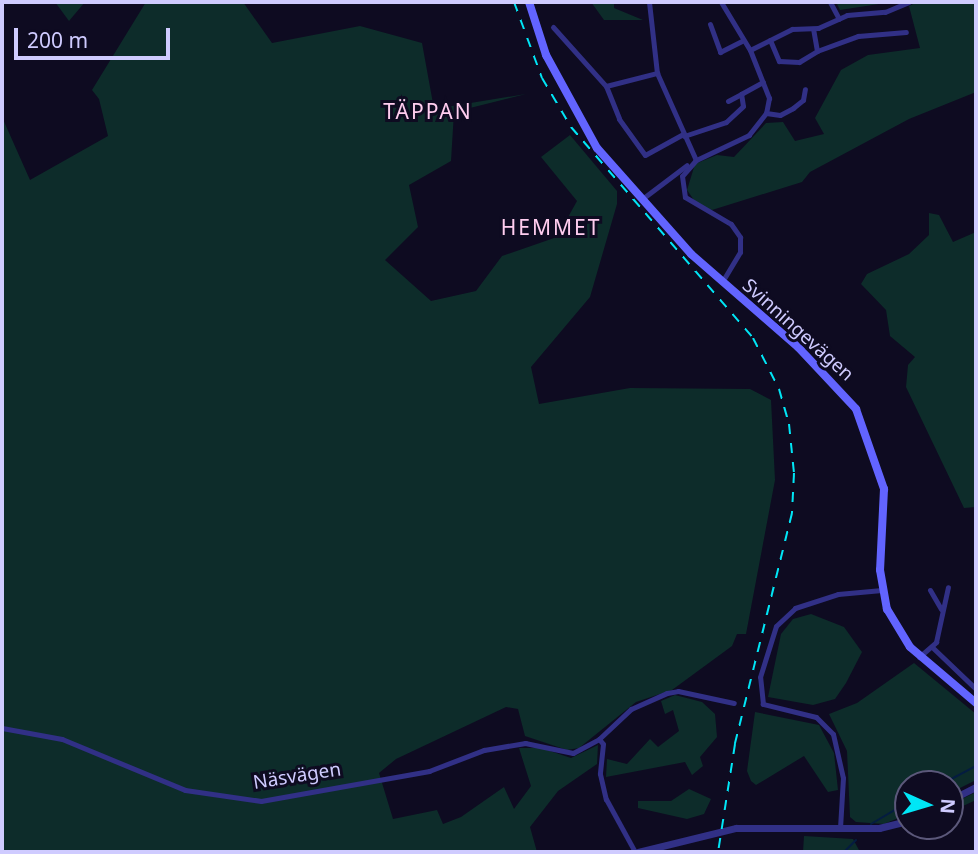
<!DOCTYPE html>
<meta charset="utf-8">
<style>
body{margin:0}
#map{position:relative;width:978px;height:854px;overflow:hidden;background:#0e0b21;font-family:"Noto Sans",sans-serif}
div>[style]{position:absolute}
.green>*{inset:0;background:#0d2c2a}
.stream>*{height:2px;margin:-1px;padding:0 1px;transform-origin:1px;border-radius:1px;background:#041c41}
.minor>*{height:5px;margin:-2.5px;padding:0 2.5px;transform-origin:2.5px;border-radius:2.5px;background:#313086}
.tertiary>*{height:7px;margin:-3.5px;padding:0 3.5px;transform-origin:3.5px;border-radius:3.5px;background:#313086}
.secondary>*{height:8px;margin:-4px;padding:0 4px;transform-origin:4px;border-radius:4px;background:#6264ff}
.rail>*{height:2px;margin-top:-1px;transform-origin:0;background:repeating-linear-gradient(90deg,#00e6f6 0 10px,transparent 0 19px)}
span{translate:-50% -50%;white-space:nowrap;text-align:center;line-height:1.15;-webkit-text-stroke:6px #0e0b21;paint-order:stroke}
.street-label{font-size:19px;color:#cfcbff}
.neighbourhood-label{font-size:21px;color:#ffcdef;letter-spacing:2px}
.frame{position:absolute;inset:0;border:4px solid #cfcbff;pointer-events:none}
.north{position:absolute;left:894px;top:770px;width:70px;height:70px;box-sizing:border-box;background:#0e0b21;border:2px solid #5b587a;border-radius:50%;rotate:94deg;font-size:19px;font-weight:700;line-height:28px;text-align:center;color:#cfcbff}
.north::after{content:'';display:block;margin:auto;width:24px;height:32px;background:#00e6f6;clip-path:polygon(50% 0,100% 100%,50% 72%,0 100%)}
.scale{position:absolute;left:14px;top:28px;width:156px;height:32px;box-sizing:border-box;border:4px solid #cfcbff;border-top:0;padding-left:9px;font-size:21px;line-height:24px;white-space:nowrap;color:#cfcbff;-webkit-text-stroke:5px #0e0b21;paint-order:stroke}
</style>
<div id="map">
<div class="green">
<i style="clip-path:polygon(55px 2px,85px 2px,69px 21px)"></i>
<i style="clip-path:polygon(146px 2px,243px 2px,272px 43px,360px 26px,422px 43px,434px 109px,526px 94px,454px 112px,451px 161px,409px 185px,418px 227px,385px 260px,431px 301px,476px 291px,502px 256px,557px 237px,577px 201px,541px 157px,570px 135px,617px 191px,617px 204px,590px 297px,531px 367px,539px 404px,630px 388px,750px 389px,771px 400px,775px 480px,746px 634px,737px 634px,732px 646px,672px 690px,636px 702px,579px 748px,567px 750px,525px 736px,518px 709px,506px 707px,396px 759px,379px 773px,393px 819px,437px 810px,443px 824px,461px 817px,504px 787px,514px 809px,531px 786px,519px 748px,541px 748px,571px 758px,598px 745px,597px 764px,558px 791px,530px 827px,537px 852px,2px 852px,2px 117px,30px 180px,108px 136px,99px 99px,92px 90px)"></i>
<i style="clip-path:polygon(591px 2px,614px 2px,614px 8px,643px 20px,604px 20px)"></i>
<i style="clip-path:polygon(836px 2px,892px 2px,840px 10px)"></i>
<i style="clip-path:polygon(917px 2px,976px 2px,976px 92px,909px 119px,810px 172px,802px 182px,712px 210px,698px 206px,687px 190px,695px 164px,717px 155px,734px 157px,766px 123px,783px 122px,795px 141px,824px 134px,815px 118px,841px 70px,868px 55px,920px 48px,909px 6px)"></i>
<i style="clip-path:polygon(929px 213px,939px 215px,953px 242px,976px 232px,976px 507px,964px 508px,906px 387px,908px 365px,915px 357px,890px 336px,886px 310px,861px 284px,867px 274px,909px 254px,929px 235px)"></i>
<i style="clip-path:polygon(811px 614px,844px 627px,862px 652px,846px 683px,835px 699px,813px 705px,768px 697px,781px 634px,793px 619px)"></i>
<i style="clip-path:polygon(914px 663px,976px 714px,976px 780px,950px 793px,950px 784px,908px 784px,908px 814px,884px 824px,856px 822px,850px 817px,847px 751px,829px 714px,857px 703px)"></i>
<i style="clip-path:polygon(675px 695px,702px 702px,715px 714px,717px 737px,700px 757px,703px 766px,692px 775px,685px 762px,606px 777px,607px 759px,627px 764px,650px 739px,658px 747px,679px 731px,673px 710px,665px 714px,661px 701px)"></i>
<i style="clip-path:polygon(755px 712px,819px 725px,834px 753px,838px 790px,828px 792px,804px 756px,756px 785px,751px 781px,747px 771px)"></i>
<i style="clip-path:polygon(689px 789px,711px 799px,704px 814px,687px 819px,638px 808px,638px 801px,671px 801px)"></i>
<i style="clip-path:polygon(976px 792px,976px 800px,950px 812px,950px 805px)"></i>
<i style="clip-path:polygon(804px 836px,853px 839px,860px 852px,803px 852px)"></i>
</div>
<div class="stream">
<i style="left:942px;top:784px;width:38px;rotate:-28deg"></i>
<i style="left:871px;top:824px;width:43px;rotate:-30.7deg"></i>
<i style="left:844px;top:852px;width:17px;rotate:-45deg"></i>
</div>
<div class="minor">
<i style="left:649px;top:2px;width:71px;rotate:83.6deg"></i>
<i style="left:657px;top:73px;width:95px;rotate:65.9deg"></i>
<i style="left:721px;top:2px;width:56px;rotate:58.9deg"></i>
<i style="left:750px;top:50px;width:52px;rotate:68.4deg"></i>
<i style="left:769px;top:98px;width:15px;rotate:101deg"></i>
<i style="left:766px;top:113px;width:28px;rotate:128deg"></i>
<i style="left:749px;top:135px;width:59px;rotate:154.7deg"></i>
<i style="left:696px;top:160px;width:21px;rotate:131deg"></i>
<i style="left:682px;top:176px;width:21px;rotate:82deg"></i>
<i style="left:685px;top:197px;width:53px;rotate:30.4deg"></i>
<i style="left:731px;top:224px;width:16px;rotate:55deg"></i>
<i style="left:740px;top:237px;width:15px;rotate:90deg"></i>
<i style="left:740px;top:252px;width:35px;rotate:121deg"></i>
<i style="left:830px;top:2px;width:19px;rotate:62deg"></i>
<i style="left:710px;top:24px;width:30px;rotate:70deg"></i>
<i style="left:720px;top:52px;width:25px;rotate:-27deg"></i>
<i style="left:553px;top:27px;width:79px;rotate:48.1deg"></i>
<i style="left:606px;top:86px;width:53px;rotate:-14.3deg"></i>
<i style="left:770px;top:40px;width:23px;rotate:67deg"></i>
<i style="left:779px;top:61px;width:20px;rotate:3deg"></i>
<i style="left:799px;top:62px;width:21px;rotate:-31deg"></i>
<i style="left:817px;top:51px;width:22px;rotate:-100deg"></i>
<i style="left:750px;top:50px;width:47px;rotate:-26.6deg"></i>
<i style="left:792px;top:29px;width:26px;rotate:-2deg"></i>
<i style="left:818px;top:28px;width:32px;rotate:-24deg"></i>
<i style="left:847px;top:15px;width:38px;rotate:-5deg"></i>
<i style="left:885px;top:12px;width:26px;rotate:-23deg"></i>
<i style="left:817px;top:51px;width:44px;rotate:-20.1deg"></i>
<i style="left:858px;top:36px;width:48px;rotate:-4.8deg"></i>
<i style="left:606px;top:86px;width:35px;rotate:68deg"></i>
<i style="left:619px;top:119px;width:44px;rotate:54.2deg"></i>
<i style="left:645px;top:155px;width:43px;rotate:-28.9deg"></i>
<i style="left:728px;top:101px;width:15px;rotate:-28deg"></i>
<i style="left:766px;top:113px;width:14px;rotate:8deg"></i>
<i style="left:780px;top:115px;width:15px;rotate:-28deg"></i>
<i style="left:793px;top:108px;width:13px;rotate:-39deg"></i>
<i style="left:803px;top:100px;width:11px;rotate:-80deg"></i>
<i style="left:684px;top:136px;width:44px;rotate:-18.4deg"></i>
<i style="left:726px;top:122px;width:23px;rotate:-43deg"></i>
<i style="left:743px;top:106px;width:12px;rotate:-99deg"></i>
<i style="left:741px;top:94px;width:25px;rotate:-29deg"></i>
<i style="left:642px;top:199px;width:56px;rotate:-37.1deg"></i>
<i style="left:930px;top:590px;width:22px;rotate:60deg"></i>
<i style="left:932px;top:647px;width:61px;rotate:43.7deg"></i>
<i style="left:919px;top:657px;width:23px;rotate:-41deg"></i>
<i style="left:936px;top:642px;width:56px;rotate:-77.7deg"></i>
<i style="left:2px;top:728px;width:61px;rotate:10.4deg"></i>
<i style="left:62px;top:739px;width:133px;rotate:22.5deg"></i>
<i style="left:185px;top:790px;width:77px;rotate:8.2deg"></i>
<i style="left:261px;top:801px;width:171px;rotate:-10.1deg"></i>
<i style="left:429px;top:771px;width:59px;rotate:-20.9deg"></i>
<i style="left:484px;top:750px;width:42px;rotate:-9.7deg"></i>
<i style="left:525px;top:743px;width:49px;rotate:11.8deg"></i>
<i style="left:573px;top:753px;width:30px;rotate:-28deg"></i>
<i style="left:599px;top:739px;width:44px;rotate:-43.2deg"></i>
<i style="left:631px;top:709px;width:39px;rotate:-24deg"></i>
<i style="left:667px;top:693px;width:11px;rotate:-10deg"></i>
<i style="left:678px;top:691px;width:57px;rotate:12.1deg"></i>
<i style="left:599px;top:739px;width:6px;rotate:51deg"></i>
<i style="left:603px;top:744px;width:30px;rotate:96deg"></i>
<i style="left:600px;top:774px;width:26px;rotate:77deg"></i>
<i style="left:606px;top:799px;width:60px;rotate:61.3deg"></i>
<i style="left:840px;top:828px;width:50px;rotate:-86.6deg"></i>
<i style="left:843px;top:778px;width:45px;rotate:-102.8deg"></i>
<i style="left:833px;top:734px;width:24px;rotate:-135deg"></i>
<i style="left:816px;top:717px;width:55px;rotate:-166.2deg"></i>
<i style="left:763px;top:704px;width:27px;rotate:-96deg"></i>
<i style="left:760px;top:677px;width:53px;rotate:-72.6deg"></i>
<i style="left:776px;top:626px;width:26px;rotate:-43deg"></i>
<i style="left:795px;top:608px;width:45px;rotate:-18deg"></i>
<i style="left:838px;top:594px;width:44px;rotate:-5.2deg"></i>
</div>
<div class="tertiary">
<i style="left:950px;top:800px;width:29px;rotate:-27deg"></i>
<i style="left:638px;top:852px;width:101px;rotate:-13.8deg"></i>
<i style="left:736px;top:828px;width:143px"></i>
<i style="left:879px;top:828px;width:30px;rotate:-14deg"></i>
</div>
<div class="secondary">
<i style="left:529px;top:2px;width:56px;rotate:72.2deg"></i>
<i style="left:546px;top:55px;width:106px;rotate:61.3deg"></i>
<i style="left:597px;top:148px;width:142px;rotate:48.4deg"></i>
<i style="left:691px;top:254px;width:142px;rotate:41deg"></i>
<i style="left:798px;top:347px;width:85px;rotate:46.9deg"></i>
<i style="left:856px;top:409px;width:85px;rotate:70.7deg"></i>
<i style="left:884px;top:489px;width:81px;rotate:92.8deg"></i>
<i style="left:880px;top:570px;width:40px;rotate:80deg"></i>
<i style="left:887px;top:609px;width:44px;rotate:58.8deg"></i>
<i style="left:910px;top:647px;width:87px;rotate:40.3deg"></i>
</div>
<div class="rail">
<i style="left:514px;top:2px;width:81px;rotate:69.8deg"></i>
<i style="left:542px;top:78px;width:57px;rotate:59.4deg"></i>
<i style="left:571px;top:127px;width:279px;rotate:49.2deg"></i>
<i style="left:753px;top:338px;width:57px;rotate:63deg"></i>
<i style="left:779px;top:389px;width:36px;rotate:74deg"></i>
<i style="left:789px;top:424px;width:49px;rotate:84.2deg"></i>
<i style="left:794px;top:473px;width:40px;rotate:92.9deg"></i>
<i style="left:792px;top:513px;width:238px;rotate:103.9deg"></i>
<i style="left:735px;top:744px;width:109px;rotate:98.9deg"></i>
</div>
<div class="street-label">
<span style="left:798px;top:330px;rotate:42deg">Svinningevägen</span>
<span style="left:297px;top:776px;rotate:-9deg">Näsvägen</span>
</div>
<div class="neighbourhood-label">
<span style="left:428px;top:111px">TÄPPAN</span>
<span style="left:551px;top:227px">HEMMET</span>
</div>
<div class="frame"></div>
<div class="north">N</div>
<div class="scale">200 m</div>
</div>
